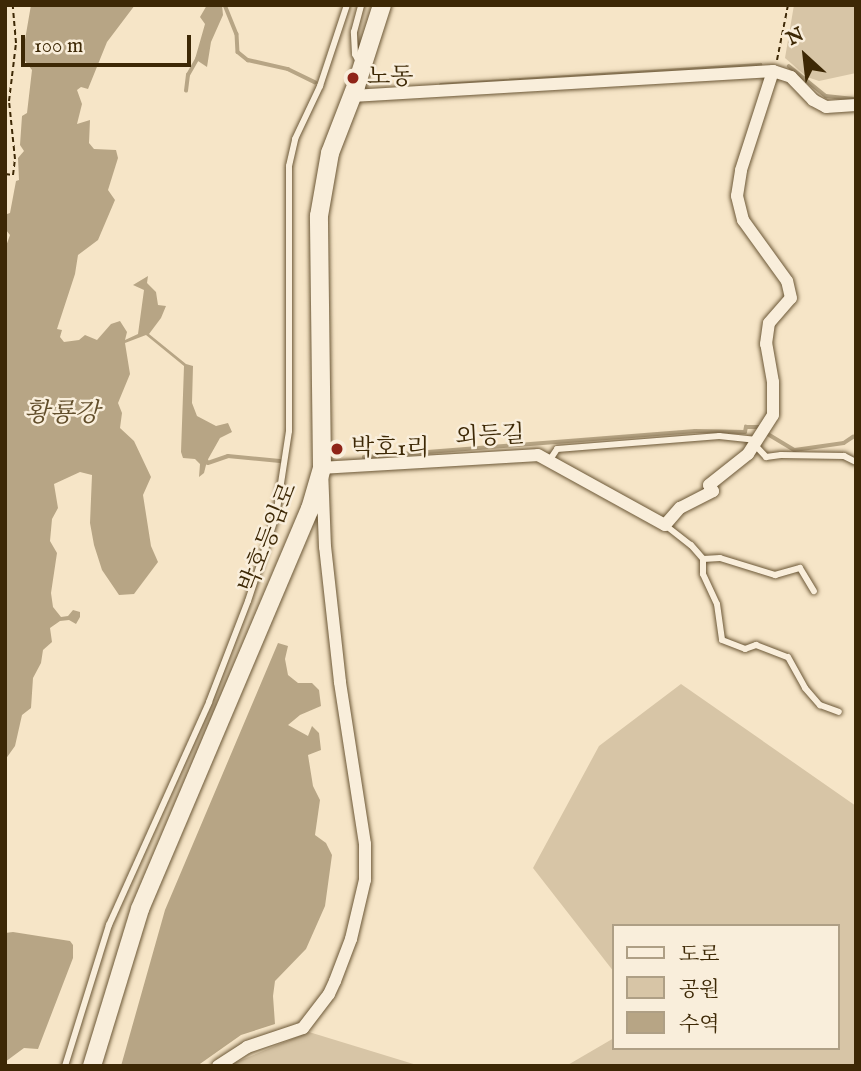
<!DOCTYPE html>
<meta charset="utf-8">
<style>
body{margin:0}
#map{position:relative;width:861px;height:1071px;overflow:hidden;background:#f6e5c7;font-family:"IM FELL English","Noto Serif KR",serif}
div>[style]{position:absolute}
.green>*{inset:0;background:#d7c5a6}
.water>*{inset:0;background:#b7a585}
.stream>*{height:3.5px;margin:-1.75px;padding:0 1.75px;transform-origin:1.75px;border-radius:1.75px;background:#b7a585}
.path>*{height:2px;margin-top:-1px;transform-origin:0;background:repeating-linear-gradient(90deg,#3d2805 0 5px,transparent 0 8.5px)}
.roads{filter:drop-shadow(0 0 2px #6b5736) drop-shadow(0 0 2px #6b5736)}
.lane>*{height:6px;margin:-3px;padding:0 3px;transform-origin:3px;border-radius:3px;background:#f9eedb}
.street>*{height:12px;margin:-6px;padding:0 6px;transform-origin:6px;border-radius:6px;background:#f9eedb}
.secondary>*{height:18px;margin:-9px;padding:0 9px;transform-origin:9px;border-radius:9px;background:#f9eedb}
.dots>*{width:19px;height:19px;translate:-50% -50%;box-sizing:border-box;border:4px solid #f9eedb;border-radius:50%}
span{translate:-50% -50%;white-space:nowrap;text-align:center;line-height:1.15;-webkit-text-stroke:5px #f9eedb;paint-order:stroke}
.poi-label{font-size:24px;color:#3d2805}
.left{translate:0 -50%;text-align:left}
.street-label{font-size:24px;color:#3d2805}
.water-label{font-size:26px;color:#624e2b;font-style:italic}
.frame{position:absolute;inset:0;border:7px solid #3d2805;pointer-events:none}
.legend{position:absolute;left:612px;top:924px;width:228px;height:126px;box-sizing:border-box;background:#f9eedb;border:2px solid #ae9f85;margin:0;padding:9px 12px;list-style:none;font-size:21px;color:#3d2805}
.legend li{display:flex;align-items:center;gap:14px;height:35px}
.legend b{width:35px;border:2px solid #ae9f85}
.north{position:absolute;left:770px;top:21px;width:70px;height:70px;-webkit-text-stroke:5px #f9eedb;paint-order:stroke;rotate:333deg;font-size:19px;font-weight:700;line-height:28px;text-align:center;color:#3d2805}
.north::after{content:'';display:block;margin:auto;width:24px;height:32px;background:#3d2805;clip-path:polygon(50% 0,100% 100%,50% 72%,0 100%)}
.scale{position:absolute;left:21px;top:35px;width:170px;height:32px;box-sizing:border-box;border:4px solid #3d2805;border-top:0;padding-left:9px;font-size:21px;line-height:24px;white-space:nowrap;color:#3d2805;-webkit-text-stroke:5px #f9eedb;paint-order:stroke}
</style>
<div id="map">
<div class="green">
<i style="clip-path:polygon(794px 5px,856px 5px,856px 73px,819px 81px,807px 77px,785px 58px)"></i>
<i style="clip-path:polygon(681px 684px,856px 806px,856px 1066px,566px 1066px,614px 1038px,614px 1048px,838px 1048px,838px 926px,614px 926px,614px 972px,533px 868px,599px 746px)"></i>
<i style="clip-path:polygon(309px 1032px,420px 1066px,227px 1066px)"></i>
</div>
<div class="water">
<i style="clip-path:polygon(31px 5px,135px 5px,107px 42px,88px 89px,81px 87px,77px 90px,82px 104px,77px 124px,90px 120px,89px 143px,94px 149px,116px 150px,118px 158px,108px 190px,115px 200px,98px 240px,78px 255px,75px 274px,57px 329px,62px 330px,60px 337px,64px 342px,79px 340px,85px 335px,97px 340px,111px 324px,120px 321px,127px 332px,125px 340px,138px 334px,144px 290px,133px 285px,148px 276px,147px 283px,156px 292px,158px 305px,166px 306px,161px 318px,149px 334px,186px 364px,193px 366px,192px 403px,197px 416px,216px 426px,228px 423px,232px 432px,220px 438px,207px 461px,204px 473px,199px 477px,200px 464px,195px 459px,183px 458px,181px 452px,184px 366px,146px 335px,125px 343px,130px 374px,118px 403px,122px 413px,120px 428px,134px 441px,151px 477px,143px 495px,151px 546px,158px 562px,134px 594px,119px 595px,102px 570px,94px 545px,90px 523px,92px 475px,80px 472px,54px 484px,58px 508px,52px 519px,50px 541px,57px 553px,51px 593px,53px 607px,61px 617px,68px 616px,73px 610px,80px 612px,80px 617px,76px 624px,69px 620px,60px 621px,50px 628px,52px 642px,43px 650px,41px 663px,33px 678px,31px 708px,22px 715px,15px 746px,5px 760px,5px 249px,10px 235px,6px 230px,7px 214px,10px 213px,16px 181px,19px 180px,18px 158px,24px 151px,20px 145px,22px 116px,27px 113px,32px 70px,22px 57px)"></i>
<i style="clip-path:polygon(207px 5px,222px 5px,223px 15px,211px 42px,207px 67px,195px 59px,205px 24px,200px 17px)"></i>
<i style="clip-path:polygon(278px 643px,288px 646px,285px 659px,288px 675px,298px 683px,312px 683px,319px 690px,321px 706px,300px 715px,288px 725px,308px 736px,312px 726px,319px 733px,321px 750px,308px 755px,313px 786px,320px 800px,315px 835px,326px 843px,332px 855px,325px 906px,306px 949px,275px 981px,273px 996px,275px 1024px,241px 1035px,197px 1066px,121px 1066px,165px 910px)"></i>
<i style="clip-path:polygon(13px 932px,70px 941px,73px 945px,73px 958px,38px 1049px,24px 1048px,5px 1062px,5px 933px)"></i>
</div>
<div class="stream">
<i style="left:225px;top:5px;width:31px;rotate:68deg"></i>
<i style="left:237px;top:34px;width:18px;rotate:87deg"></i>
<i style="left:238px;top:52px;width:13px;rotate:39deg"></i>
<i style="left:248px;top:60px;width:41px;rotate:12.7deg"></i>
<i style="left:288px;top:69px;width:30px;rotate:26deg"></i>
<i style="left:789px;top:66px;width:48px;rotate:39deg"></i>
<i style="left:826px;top:96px;width:30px;rotate:6deg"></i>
<i style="left:441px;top:85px;width:320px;rotate:-3.6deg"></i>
<i style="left:186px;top:91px;width:16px;rotate:-83deg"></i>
<i style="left:188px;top:75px;width:20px;rotate:-60deg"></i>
<i style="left:768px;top:434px;width:31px;rotate:31deg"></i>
<i style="left:795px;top:450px;width:49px;rotate:-8.1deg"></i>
<i style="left:844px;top:443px;width:11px;rotate:-34deg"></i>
<i style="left:364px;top:457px;width:332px;rotate:-4.5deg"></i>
<i style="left:695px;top:431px;width:50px;rotate:1.1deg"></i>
<i style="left:745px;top:432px;width:5px;rotate:-79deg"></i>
<i style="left:746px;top:427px;width:15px"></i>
<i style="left:206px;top:459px;width:4px;rotate:63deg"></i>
<i style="left:208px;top:463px;width:21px;rotate:-19deg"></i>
<i style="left:228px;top:456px;width:52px;rotate:5.5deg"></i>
</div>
<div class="path">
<i style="left:777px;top:60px;width:56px;rotate:-78.7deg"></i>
<i style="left:5px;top:174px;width:8px;rotate:7deg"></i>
<i style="left:13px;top:175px;width:16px;rotate:-83deg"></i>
<i style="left:15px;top:159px;width:58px;rotate:-95.9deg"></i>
<i style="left:9px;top:101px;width:58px;rotate:-83.1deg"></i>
<i style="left:16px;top:43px;width:38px;rotate:-95deg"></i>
</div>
<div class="roads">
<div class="lane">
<i style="left:360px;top:64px;width:11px;rotate:-117deg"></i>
<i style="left:355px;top:54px;width:22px;rotate:-93deg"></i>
<i style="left:354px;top:32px;width:28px;rotate:-75deg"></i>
<i style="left:754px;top:444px;width:18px;rotate:47deg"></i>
<i style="left:766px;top:457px;width:15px;rotate:-8deg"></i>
<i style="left:781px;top:455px;width:63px;rotate:0.9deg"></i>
<i style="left:844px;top:456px;width:13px;rotate:27deg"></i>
<i style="left:549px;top:461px;width:14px;rotate:-56deg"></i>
<i style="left:557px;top:449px;width:163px;rotate:-4.6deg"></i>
<i style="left:719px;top:436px;width:38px;rotate:6deg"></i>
<i style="left:665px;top:525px;width:33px;rotate:38deg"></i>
<i style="left:691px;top:545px;width:18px;rotate:49deg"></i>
<i style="left:703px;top:559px;width:15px;rotate:90deg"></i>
<i style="left:703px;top:574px;width:33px;rotate:65deg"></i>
<i style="left:717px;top:604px;width:36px;rotate:82deg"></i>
<i style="left:722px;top:640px;width:25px;rotate:21deg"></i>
<i style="left:745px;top:649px;width:12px;rotate:-20deg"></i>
<i style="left:756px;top:645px;width:34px;rotate:21deg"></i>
<i style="left:788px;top:657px;width:35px;rotate:61deg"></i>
<i style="left:805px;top:688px;width:23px;rotate:49deg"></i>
<i style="left:820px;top:705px;width:20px;rotate:20deg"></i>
<i style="left:703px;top:559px;width:17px;rotate:-3deg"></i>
<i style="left:720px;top:558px;width:58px;rotate:17.2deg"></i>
<i style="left:775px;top:575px;width:26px;rotate:-16deg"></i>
<i style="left:800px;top:568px;width:27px;rotate:59deg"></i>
<i style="left:65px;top:1066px;width:148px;rotate:-72.7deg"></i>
<i style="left:109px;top:925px;width:244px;rotate:-65.8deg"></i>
<i style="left:209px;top:702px;width:108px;rotate:-68.9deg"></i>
<i style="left:248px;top:601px;width:89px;rotate:-71.8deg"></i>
<i style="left:276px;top:516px;width:86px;rotate:-81.3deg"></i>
<i style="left:289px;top:431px;width:265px;rotate:-90deg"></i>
<i style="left:289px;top:166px;width:28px;rotate:-77deg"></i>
<i style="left:295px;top:139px;width:59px;rotate:-64.7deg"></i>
<i style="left:320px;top:86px;width:85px;rotate:-71.6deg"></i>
</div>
<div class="street">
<i style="left:352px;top:96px;width:422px;rotate:-3.4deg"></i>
<i style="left:773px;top:71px;width:19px;rotate:18deg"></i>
<i style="left:791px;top:77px;width:32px;rotate:46deg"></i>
<i style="left:813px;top:100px;width:15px;rotate:28deg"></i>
<i style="left:826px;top:107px;width:30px;rotate:-4deg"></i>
<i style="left:218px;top:1066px;width:35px;rotate:-33deg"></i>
<i style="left:247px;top:1047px;width:59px;rotate:-18.7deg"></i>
<i style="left:303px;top:1028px;width:43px;rotate:-52.6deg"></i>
<i style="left:329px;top:994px;width:14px;rotate:-65deg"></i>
<i style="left:335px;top:981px;width:45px;rotate:-69.1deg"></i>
<i style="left:351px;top:939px;width:61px;rotate:-76.7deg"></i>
<i style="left:365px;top:880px;width:36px;rotate:-90deg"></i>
<i style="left:365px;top:844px;width:164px;rotate:-98.8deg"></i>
<i style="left:340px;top:682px;width:136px;rotate:-96.3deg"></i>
<i style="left:325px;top:547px;width:79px;rotate:-92.2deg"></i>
<i style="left:322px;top:468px;width:216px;rotate:-3.4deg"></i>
<i style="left:538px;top:455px;width:145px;rotate:28.9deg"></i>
<i style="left:665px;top:525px;width:23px;rotate:-49deg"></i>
<i style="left:680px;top:508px;width:37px;rotate:-27deg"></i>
<i style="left:713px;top:491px;width:7px;rotate:-124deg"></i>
<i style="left:709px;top:485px;width:50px;rotate:-38.5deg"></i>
<i style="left:748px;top:454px;width:46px;rotate:-57.3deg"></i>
<i style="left:773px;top:415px;width:33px;rotate:-90deg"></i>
<i style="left:773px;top:382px;width:39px;rotate:-100deg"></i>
<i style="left:766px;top:344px;width:21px;rotate:-82deg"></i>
<i style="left:769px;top:323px;width:33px;rotate:-49deg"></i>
<i style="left:791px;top:298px;width:17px;rotate:-103deg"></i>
<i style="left:787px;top:281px;width:75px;rotate:-125.8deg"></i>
<i style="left:743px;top:220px;width:25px;rotate:-104deg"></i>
<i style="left:737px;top:196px;width:26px;rotate:-81deg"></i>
<i style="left:741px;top:170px;width:104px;rotate:-72.1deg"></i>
</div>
<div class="secondary">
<i style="left:92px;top:1066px;width:164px;rotate:-73deg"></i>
<i style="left:140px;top:909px;width:435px;rotate:-67deg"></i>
<i style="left:310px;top:509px;width:43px;rotate:-73.7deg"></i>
<i style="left:322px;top:468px;width:252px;rotate:-90.7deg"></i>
<i style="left:319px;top:216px;width:64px;rotate:-80.1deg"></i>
<i style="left:330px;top:153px;width:72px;rotate:-68.8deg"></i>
<i style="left:356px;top:86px;width:85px;rotate:-72.2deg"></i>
</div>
</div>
<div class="dots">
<i style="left:353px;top:78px;background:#8f2418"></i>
<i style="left:337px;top:449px;background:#8f2418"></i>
</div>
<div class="poi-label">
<span class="left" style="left:367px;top:78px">노동</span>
<span class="left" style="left:351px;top:449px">박호1리</span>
</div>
<div class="street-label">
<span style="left:490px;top:437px;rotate:-3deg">외등길</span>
<span style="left:269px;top:538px;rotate:-68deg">박호등임로</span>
</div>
<div class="water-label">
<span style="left:62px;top:414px">황룡강</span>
</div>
<div class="frame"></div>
<ul class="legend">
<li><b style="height:9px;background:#f9eedb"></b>도로</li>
<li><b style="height:19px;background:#d7c5a6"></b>공원</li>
<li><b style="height:19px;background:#b7a585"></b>수역</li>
</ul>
<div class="north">N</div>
<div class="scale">100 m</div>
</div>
